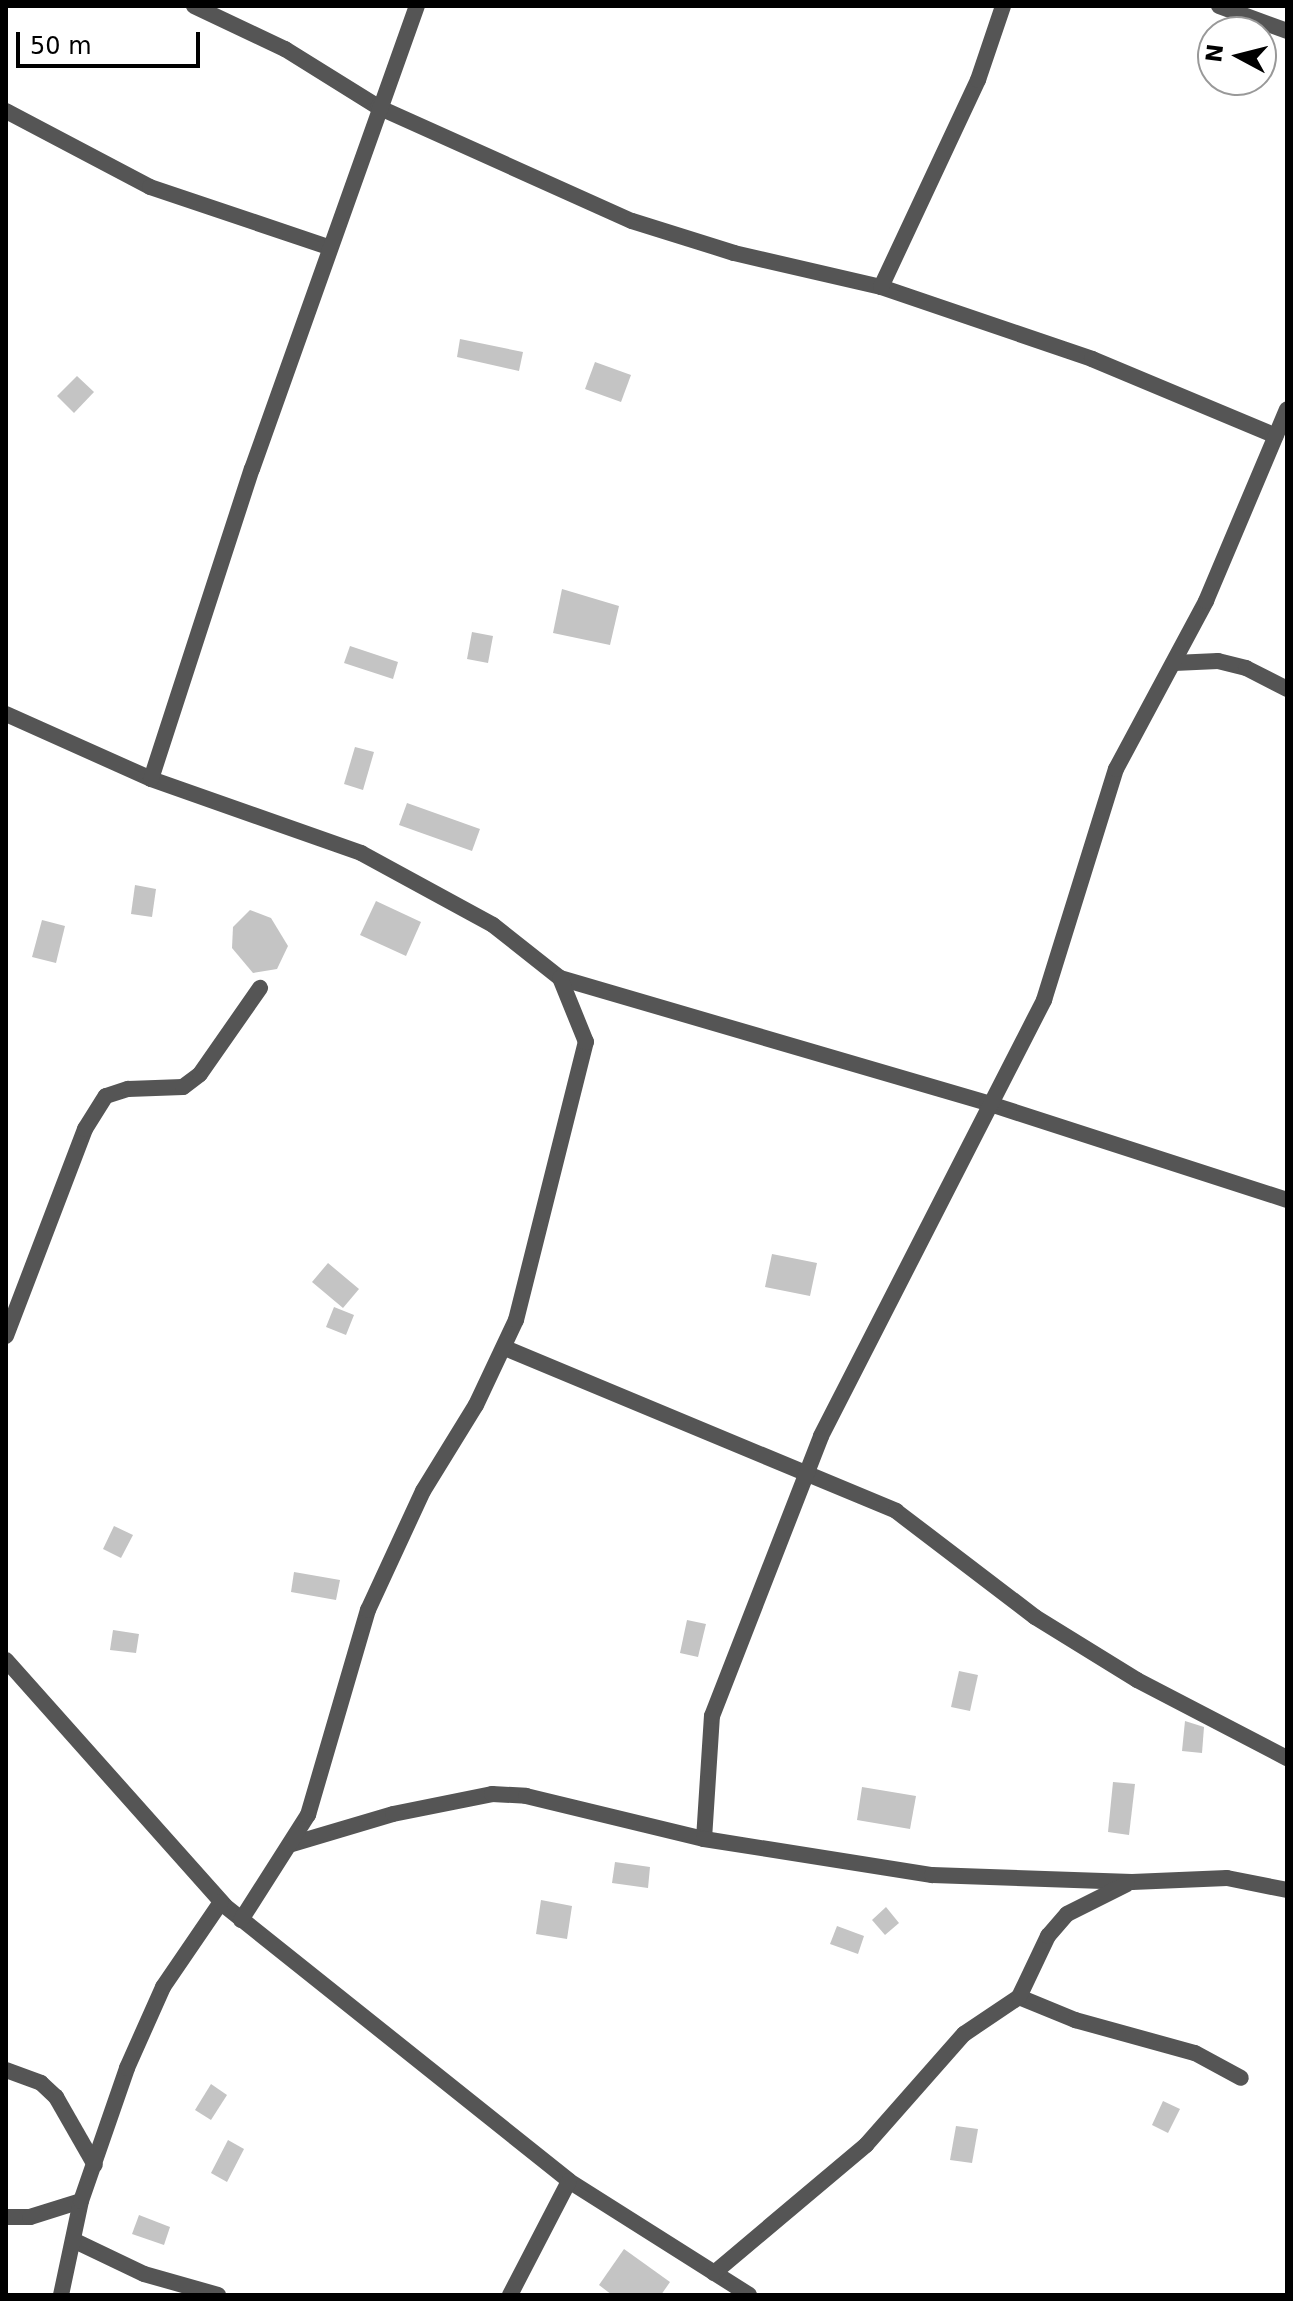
<!DOCTYPE html>
<style>
body{margin:0}
#map{position:relative;width:1293px;height:2301px;overflow:hidden;background:#fff;font-family:"DejaVu Sans",sans-serif}
div>[style]{position:absolute}
.building>*{inset:0;background:#c4c4c4}
.street>*{height:16px;margin:-8px;padding:0 8px;transform-origin:8px;border-radius:8px;background:#555}
span{translate:-50% -50%;white-space:nowrap;text-align:center;line-height:1.15;-webkit-text-stroke:8px #fff;paint-order:stroke}
.frame{position:absolute;inset:0;border:8px solid #000;pointer-events:none}
.north{position:absolute;left:1197px;top:16px;width:80px;height:80px;box-sizing:border-box;background:#fff;border:2px solid #999;border-radius:50%;rotate:277deg;font-size:22px;font-weight:700;line-height:32px;text-align:center;color:#000}
.north::after{content:'';display:block;margin:auto;width:28px;height:36px;background:#000;clip-path:polygon(50% 0,100% 100%,50% 72%,0 100%)}
.scale{position:absolute;left:16px;top:32px;width:184px;height:36px;box-sizing:border-box;border:4px solid #000;border-top:0;padding-left:10px;font-size:24px;line-height:28px;white-space:nowrap;color:#000;-webkit-text-stroke:6px #fff;paint-order:stroke}
</style>
<div id="map">
<div class="building">
<i style="clip-path:polygon(460px 339px,523px 352px,519px 371px,457px 357px)"></i>
<i style="clip-path:polygon(595px 362px,631px 375px,621px 402px,585px 389px)"></i>
<i style="clip-path:polygon(77px 376px,94px 392px,74px 413px,57px 396px)"></i>
<i style="clip-path:polygon(562px 589px,619px 606px,610px 645px,553px 633px)"></i>
<i style="clip-path:polygon(472px 632px,493px 636px,488px 663px,467px 659px)"></i>
<i style="clip-path:polygon(350px 646px,398px 662px,393px 679px,344px 663px)"></i>
<i style="clip-path:polygon(355px 747px,374px 752px,363px 790px,344px 784px)"></i>
<i style="clip-path:polygon(407px 803px,480px 829px,472px 851px,399px 825px)"></i>
<i style="clip-path:polygon(135px 885px,156px 889px,152px 917px,131px 914px)"></i>
<i style="clip-path:polygon(376px 901px,421px 922px,406px 956px,360px 935px)"></i>
<i style="clip-path:polygon(250px 910px,271px 918px,288px 946px,277px 969px,253px 973px,232px 948px,233px 927px)"></i>
<i style="clip-path:polygon(42px 920px,65px 926px,56px 963px,32px 957px)"></i>
<i style="clip-path:polygon(772px 1254px,817px 1263px,810px 1296px,765px 1287px)"></i>
<i style="clip-path:polygon(328px 1263px,359px 1289px,343px 1308px,312px 1282px)"></i>
<i style="clip-path:polygon(334px 1307px,354px 1315px,346px 1335px,326px 1327px)"></i>
<i style="clip-path:polygon(114px 1526px,133px 1535px,121px 1558px,103px 1549px)"></i>
<i style="clip-path:polygon(294px 1572px,340px 1580px,336px 1600px,291px 1592px)"></i>
<i style="clip-path:polygon(687px 1620px,706px 1624px,698px 1657px,680px 1653px)"></i>
<i style="clip-path:polygon(113px 1630px,139px 1634px,136px 1653px,110px 1650px)"></i>
<i style="clip-path:polygon(959px 1671px,978px 1675px,970px 1711px,951px 1707px)"></i>
<i style="clip-path:polygon(1185px 1721px,1204px 1727px,1202px 1753px,1182px 1751px)"></i>
<i style="clip-path:polygon(1113px 1782px,1135px 1784px,1129px 1835px,1108px 1832px)"></i>
<i style="clip-path:polygon(862px 1787px,916px 1796px,910px 1829px,857px 1820px)"></i>
<i style="clip-path:polygon(615px 1862px,650px 1867px,648px 1888px,612px 1883px)"></i>
<i style="clip-path:polygon(541px 1900px,572px 1906px,567px 1939px,536px 1934px)"></i>
<i style="clip-path:polygon(886px 1907px,899px 1923px,885px 1935px,872px 1920px)"></i>
<i style="clip-path:polygon(837px 1926px,864px 1936px,858px 1954px,830px 1944px)"></i>
<i style="clip-path:polygon(211px 2084px,227px 2095px,211px 2120px,195px 2110px)"></i>
<i style="clip-path:polygon(1163px 2101px,1180px 2109px,1168px 2133px,1152px 2125px)"></i>
<i style="clip-path:polygon(956px 2126px,978px 2129px,972px 2163px,950px 2160px)"></i>
<i style="clip-path:polygon(228px 2140px,244px 2149px,227px 2182px,211px 2173px)"></i>
<i style="clip-path:polygon(139px 2215px,170px 2227px,164px 2245px,132px 2234px)"></i>
<i style="clip-path:polygon(624px 2249px,670px 2282px,661px 2295px,612px 2295px,599px 2285px)"></i>
</div>
<div class="street">
<i style="left:194px;top:6px;width:101px;rotate:25.3deg"></i>
<i style="left:285px;top:49px;width:110px;rotate:31.9deg"></i>
<i style="left:378px;top:107px;width:278px;rotate:24.2deg"></i>
<i style="left:632px;top:221px;width:107px;rotate:17.4deg"></i>
<i style="left:734px;top:253px;width:151px;rotate:13deg"></i>
<i style="left:881px;top:287px;width:223px;rotate:18.8deg"></i>
<i style="left:1092px;top:359px;width:199px;rotate:22.7deg"></i>
<i style="left:1219px;top:6px;width:72px;rotate:20.2deg"></i>
<i style="left:6px;top:111px;width:163px;rotate:27.8deg"></i>
<i style="left:150px;top:187px;width:188px;rotate:18.6deg"></i>
<i style="left:881px;top:287px;width:229px;rotate:-64.9deg"></i>
<i style="left:978px;top:80px;width:78px;rotate:-71.3deg"></i>
<i style="left:1174px;top:663px;width:44px;rotate:-2.6deg"></i>
<i style="left:1218px;top:661px;width:29px;rotate:14deg"></i>
<i style="left:1246px;top:668px;width:46px;rotate:27.1deg"></i>
<i style="left:6px;top:714px;width:159px;rotate:24.1deg"></i>
<i style="left:151px;top:779px;width:223px;rotate:19.4deg"></i>
<i style="left:361px;top:853px;width:150px;rotate:28.6deg"></i>
<i style="left:493px;top:925px;width:85px;rotate:38.3deg"></i>
<i style="left:560px;top:978px;width:445px;rotate:16.3deg"></i>
<i style="left:987px;top:1103px;width:315px;rotate:17.9deg"></i>
<i style="left:151px;top:779px;width:326px;rotate:-72deg"></i>
<i style="left:252px;top:469px;width:492px;rotate:-70.4deg"></i>
<i style="left:6px;top:1336px;width:222px;rotate:-69.1deg"></i>
<i style="left:85px;top:1129px;width:39px;rotate:-58deg"></i>
<i style="left:106px;top:1096px;width:23px;rotate:-18deg"></i>
<i style="left:128px;top:1089px;width:55px;rotate:-2.1deg"></i>
<i style="left:183px;top:1087px;width:21px;rotate:-37deg"></i>
<i style="left:200px;top:1074px;width:105px;rotate:-55.1deg"></i>
<i style="left:505px;top:1348px;width:424px;rotate:22.6deg"></i>
<i style="left:896px;top:1511px;width:175px;rotate:37.3deg"></i>
<i style="left:1035px;top:1617px;width:120px;rotate:31.7deg"></i>
<i style="left:1137px;top:1680px;width:169px;rotate:27.5deg"></i>
<i style="left:6px;top:1660px;width:329px;rotate:48.3deg"></i>
<i style="left:225px;top:1906px;width:440px;rotate:38.6deg"></i>
<i style="left:569px;top:2181px;width:213px;rotate:32.3deg"></i>
<i style="left:704px;top:1839px;width:123px;rotate:-86.3deg"></i>
<i style="left:712px;top:1716px;width:300px;rotate:-68.7deg"></i>
<i style="left:821px;top:1436px;width:490px;rotate:-62.9deg"></i>
<i style="left:1044px;top:1000px;width:242px;rotate:-72.7deg"></i>
<i style="left:1116px;top:769px;width:191px;rotate:-61.8deg"></i>
<i style="left:1206px;top:601px;width:208px;rotate:-67.1deg"></i>
<i style="left:292px;top:1844px;width:105px;rotate:-16.5deg"></i>
<i style="left:393px;top:1814px;width:101px;rotate:-11.4deg"></i>
<i style="left:492px;top:1794px;width:34px;rotate:3deg"></i>
<i style="left:526px;top:1796px;width:183px;rotate:13.6deg"></i>
<i style="left:704px;top:1839px;width:231px;rotate:9deg"></i>
<i style="left:932px;top:1875px;width:200px;rotate:2deg"></i>
<i style="left:1132px;top:1882px;width:95px;rotate:-2.4deg"></i>
<i style="left:1227px;top:1878px;width:61px;rotate:11.3deg"></i>
<i style="left:241px;top:1920px;width:125px;rotate:-57.5deg"></i>
<i style="left:308px;top:1815px;width:214px;rotate:-73.7deg"></i>
<i style="left:368px;top:1610px;width:131px;rotate:-65.2deg"></i>
<i style="left:423px;top:1491px;width:101px;rotate:-58.4deg"></i>
<i style="left:476px;top:1405px;width:94px;rotate:-64.8deg"></i>
<i style="left:516px;top:1320px;width:287px;rotate:-75.9deg"></i>
<i style="left:586px;top:1042px;width:69px;rotate:-112.1deg"></i>
<i style="left:1019px;top:1997px;width:61px;rotate:22.3deg"></i>
<i style="left:1075px;top:2020px;width:124px;rotate:15.4deg"></i>
<i style="left:1195px;top:2053px;width:52px;rotate:28.5deg"></i>
<i style="left:6px;top:2070px;width:37px;rotate:20deg"></i>
<i style="left:41px;top:2083px;width:21px;rotate:43deg"></i>
<i style="left:56px;top:2097px;width:78px;rotate:60.2deg"></i>
<i style="left:6px;top:2217px;width:24px"></i>
<i style="left:30px;top:2217px;width:53px;rotate:-17.4deg"></i>
<i style="left:75px;top:2241px;width:76px;rotate:25.6deg"></i>
<i style="left:144px;top:2274px;width:77px;rotate:15.8deg"></i>
<i style="left:714px;top:2273px;width:199px;rotate:-40.1deg"></i>
<i style="left:866px;top:2145px;width:148px;rotate:-48.6deg"></i>
<i style="left:964px;top:2034px;width:66px;rotate:-33.9deg"></i>
<i style="left:1019px;top:1997px;width:68px;rotate:-64.6deg"></i>
<i style="left:1048px;top:1936px;width:29px;rotate:-49deg"></i>
<i style="left:1067px;top:1914px;width:67px;rotate:-26.6deg"></i>
<i style="left:61px;top:2295px;width:96px;rotate:-78deg"></i>
<i style="left:81px;top:2201px;width:141px;rotate:-70.9deg"></i>
<i style="left:127px;top:2068px;width:89px;rotate:-66deg"></i>
<i style="left:163px;top:1987px;width:103px;rotate:-55.7deg"></i>
<i style="left:510px;top:2295px;width:128px;rotate:-62.6deg"></i>
</div>
<div class="frame"></div>
<div class="north">N</div>
<div class="scale">50 m</div>
</div>
